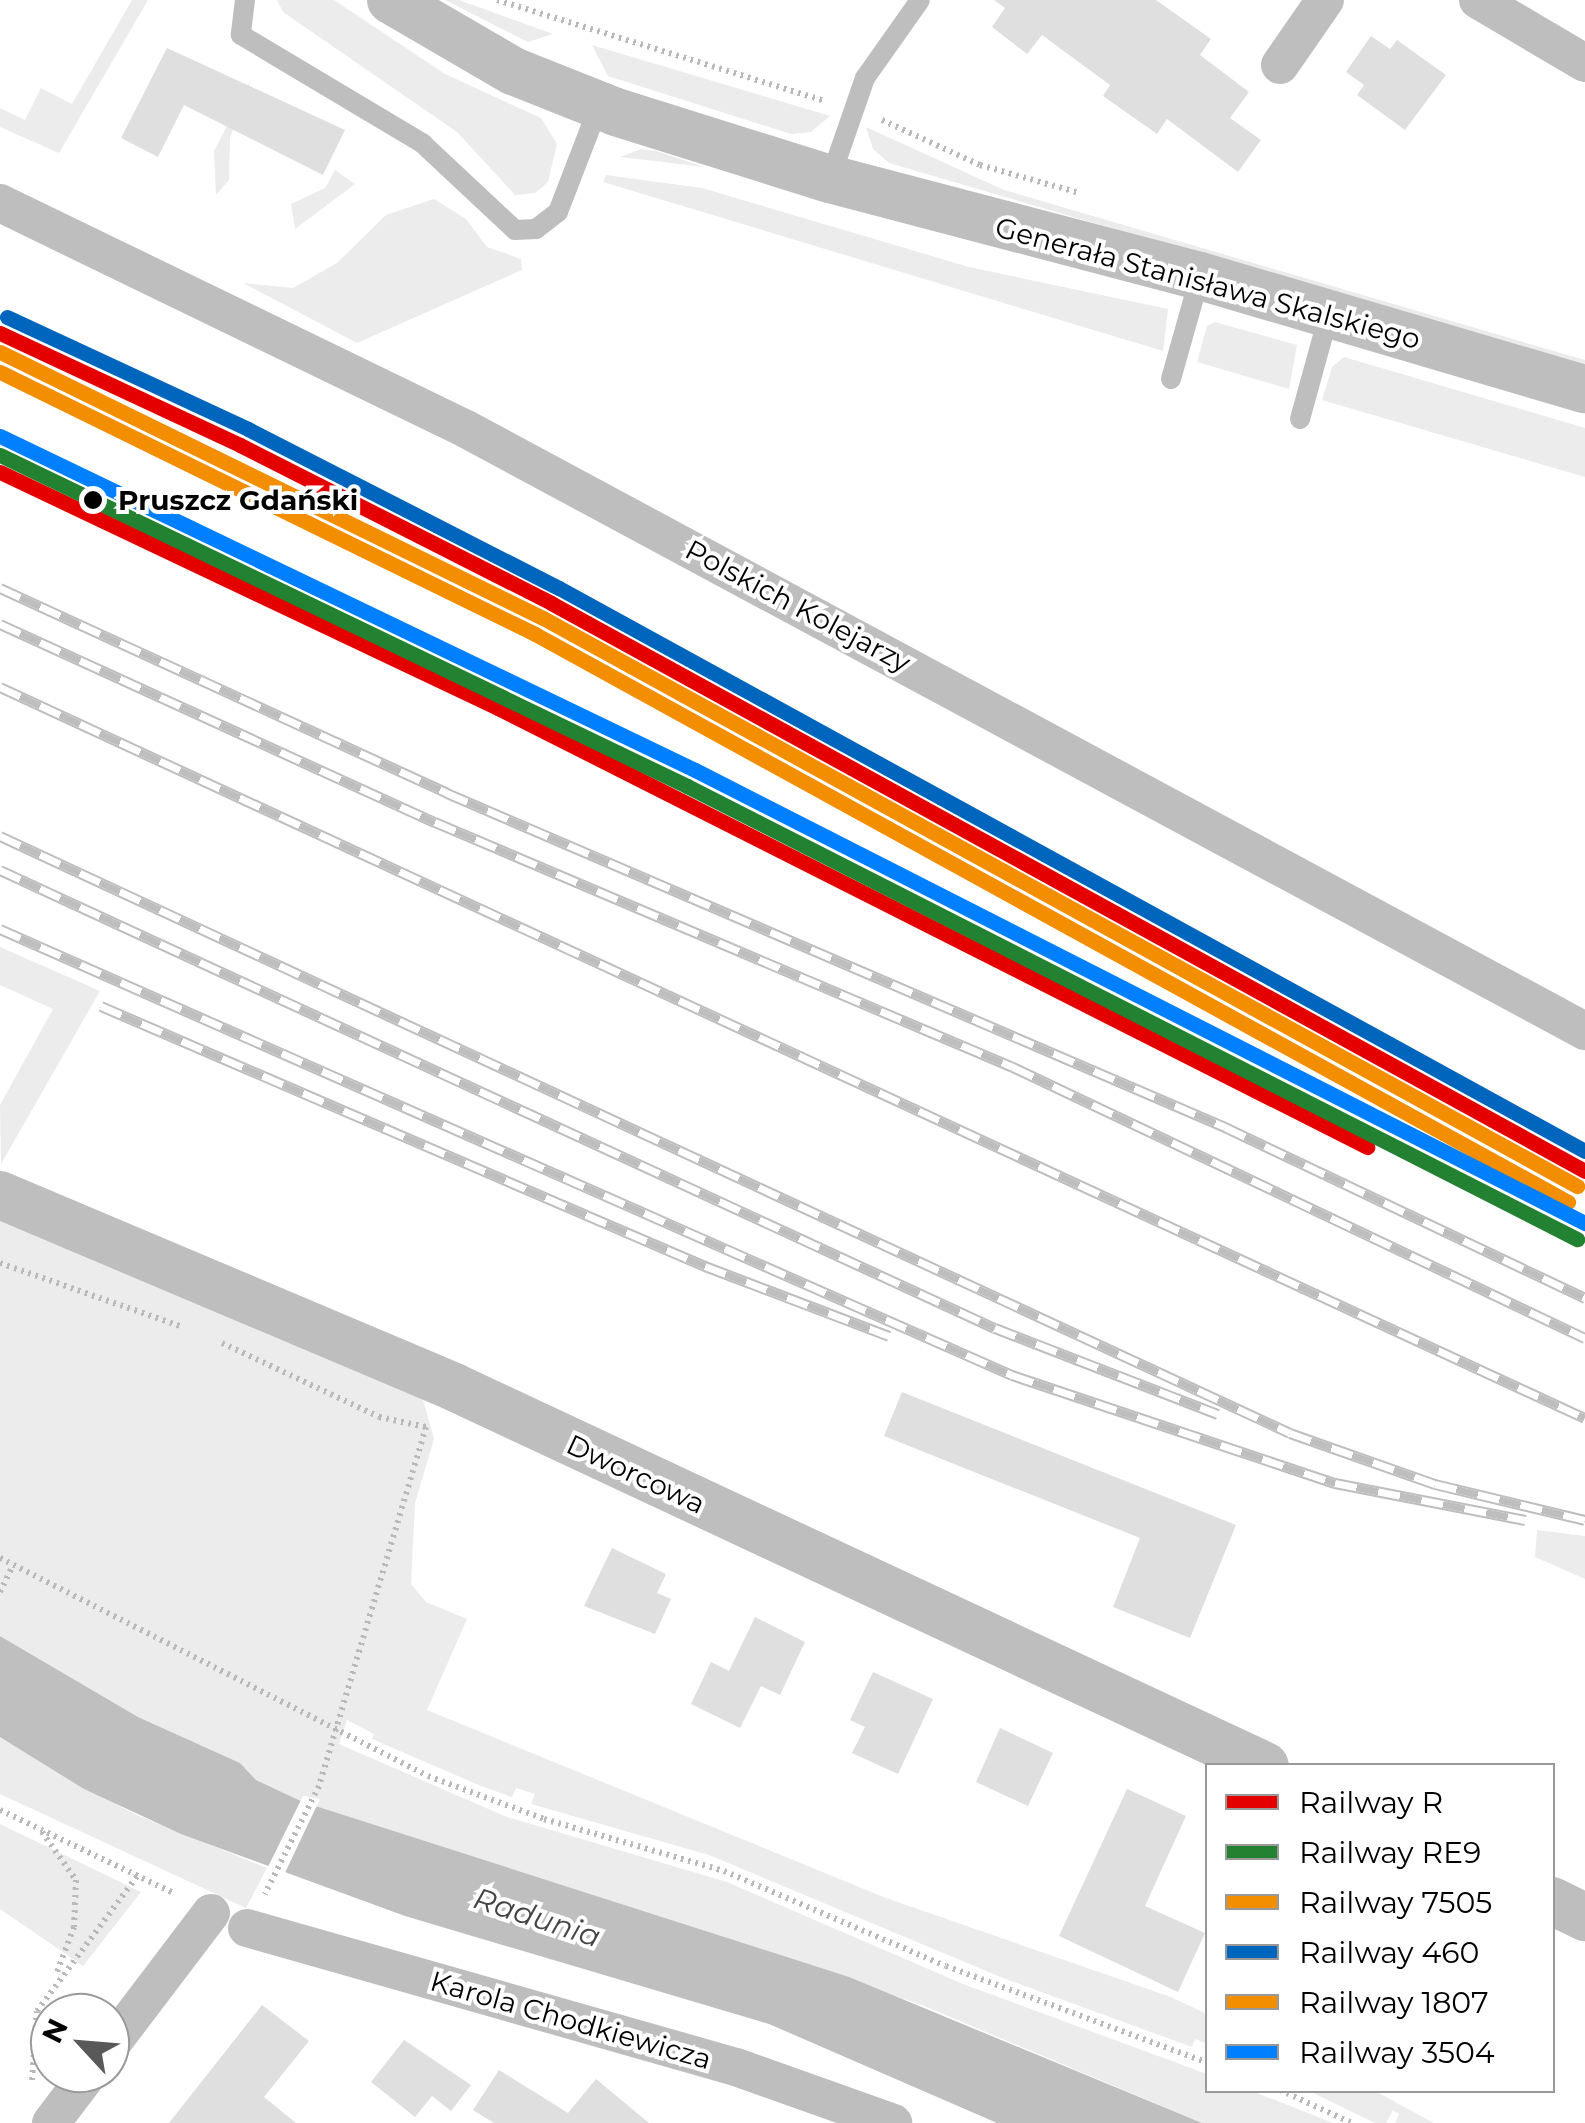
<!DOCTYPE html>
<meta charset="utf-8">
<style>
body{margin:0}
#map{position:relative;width:1585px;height:2123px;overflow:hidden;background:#fff;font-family:Montserrat,sans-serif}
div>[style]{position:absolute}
.green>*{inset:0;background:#ececec}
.water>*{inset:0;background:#bfbfbf}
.pier>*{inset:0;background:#fff}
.building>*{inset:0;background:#dfdfdf}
.path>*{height:6px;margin-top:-3px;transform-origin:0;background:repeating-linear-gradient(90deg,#b9b9b9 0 2.5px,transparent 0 7.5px)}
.service>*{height:20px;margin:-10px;padding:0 10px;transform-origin:10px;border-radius:10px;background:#bebebe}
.minor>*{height:38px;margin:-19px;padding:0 19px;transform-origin:19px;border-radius:19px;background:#bebebe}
.tertiary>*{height:48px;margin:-24px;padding:0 24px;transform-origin:24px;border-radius:24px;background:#bebebe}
.rail>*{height:11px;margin-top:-5.5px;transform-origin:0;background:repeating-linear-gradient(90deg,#fff 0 22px,#bebebe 0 44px);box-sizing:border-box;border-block:2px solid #bebebe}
.rail-1>*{height:15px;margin:-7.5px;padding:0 7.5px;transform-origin:7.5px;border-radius:7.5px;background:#e50000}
.rail-2>*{height:15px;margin:-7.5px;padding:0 7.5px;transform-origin:7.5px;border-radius:7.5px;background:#238132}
.rail-3>*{height:15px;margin:-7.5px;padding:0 7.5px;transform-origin:7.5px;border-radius:7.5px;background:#f28e00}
.rail-4>*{height:15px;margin:-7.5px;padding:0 7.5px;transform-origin:7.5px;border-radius:7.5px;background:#0065bd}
.rail-5>*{height:15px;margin:-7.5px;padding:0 7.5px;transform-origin:7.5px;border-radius:7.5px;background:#f28e00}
.rail-6>*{height:15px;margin:-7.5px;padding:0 7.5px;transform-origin:7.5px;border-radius:7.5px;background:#0080ff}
.dots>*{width:28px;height:28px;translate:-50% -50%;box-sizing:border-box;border:5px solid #fff;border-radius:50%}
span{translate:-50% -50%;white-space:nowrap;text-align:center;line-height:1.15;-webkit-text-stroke:8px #fff;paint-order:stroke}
.street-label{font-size:28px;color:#000}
.stop-label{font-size:28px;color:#000;font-weight:700}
.left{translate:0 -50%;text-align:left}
.water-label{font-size:30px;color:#444;font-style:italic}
.legend{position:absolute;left:1205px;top:1763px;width:350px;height:330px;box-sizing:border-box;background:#fff;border:2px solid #999;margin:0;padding:12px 18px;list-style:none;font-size:30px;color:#000}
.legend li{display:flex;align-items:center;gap:20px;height:50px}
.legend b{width:50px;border:2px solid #999}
.north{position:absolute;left:30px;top:1993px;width:100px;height:100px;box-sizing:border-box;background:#fff;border:2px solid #999;border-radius:50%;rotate:296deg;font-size:28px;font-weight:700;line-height:40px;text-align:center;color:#000}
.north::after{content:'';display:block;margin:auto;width:35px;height:45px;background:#595959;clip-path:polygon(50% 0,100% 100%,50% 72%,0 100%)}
</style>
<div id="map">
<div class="green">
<i style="clip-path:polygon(132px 0,148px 0,59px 153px,0 127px,0 108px,25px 120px,41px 88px,72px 104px)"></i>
<i style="clip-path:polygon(277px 0,334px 0,445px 74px,541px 118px,557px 144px,548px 182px,535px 193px,515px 195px,457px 132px,283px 12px)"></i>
<i style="clip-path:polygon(445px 0,459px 0,553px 34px,528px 42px)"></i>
<i style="clip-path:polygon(592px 45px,830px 116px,811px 132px,791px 134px,608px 76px)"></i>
<i style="clip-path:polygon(252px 78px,230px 138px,229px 180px,216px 195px,214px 151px)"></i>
<i style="clip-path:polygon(866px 127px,1004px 190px,1585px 360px,1585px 367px,889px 163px,873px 149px)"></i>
<i style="clip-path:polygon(641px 149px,656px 151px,705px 167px,620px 157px)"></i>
<i style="clip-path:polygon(335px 170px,355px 184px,295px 229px,291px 204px,325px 188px)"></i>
<i style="clip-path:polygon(606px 175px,702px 188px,969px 267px,1168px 309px,1163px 351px,603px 182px)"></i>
<i style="clip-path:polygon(434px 199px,466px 219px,487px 247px,521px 259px,522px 270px,357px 343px,243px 283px,293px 288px,337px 263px,386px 215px)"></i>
<i style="clip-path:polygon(1215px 322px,1297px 345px,1289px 389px,1197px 362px,1207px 326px)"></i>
<i style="clip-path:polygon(1344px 357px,1585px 428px,1585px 477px,1322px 400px,1332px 367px)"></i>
<i style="clip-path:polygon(0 947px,100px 991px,1px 1164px,0 1105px,53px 1009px,0 985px)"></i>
<i style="clip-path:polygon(0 1217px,422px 1396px,434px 1439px,415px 1503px,411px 1584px,426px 1602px,467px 1619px,427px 1710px,886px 1898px,1171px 1997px,1207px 2014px,1207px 2044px,1195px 2039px,1192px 2047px,1003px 1978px,709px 1855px,531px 1804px,535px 1794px,516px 1788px,512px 1797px,481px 1786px,372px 1739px,374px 1734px,347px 1720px,339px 1744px,507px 1817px,727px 1882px,963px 1984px,1207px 2074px,1208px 2090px,1252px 2091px,1333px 2123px,1202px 2123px,922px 2005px,303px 1802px,256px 1780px,240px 1763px,138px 1717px,0 1636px)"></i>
<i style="clip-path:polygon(1537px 1530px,1585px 1536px,1585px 1579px,1535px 1557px)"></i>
<i style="clip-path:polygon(0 1737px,132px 1813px,267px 1868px,246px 1908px,0 1794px)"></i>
<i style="clip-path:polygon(0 1824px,141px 1892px,83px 1966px,0 1909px)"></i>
<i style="clip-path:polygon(1309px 2091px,1375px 2091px,1434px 2123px,1395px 2123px,1399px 2114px,1393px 2110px,1386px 2123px,1375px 2123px)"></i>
</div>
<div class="water">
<i style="clip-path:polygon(0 1636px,138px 1717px,240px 1763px,256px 1780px,303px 1802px,849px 1977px,1202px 2123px,997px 2123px,769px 2024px,405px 1916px,181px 1834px,84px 1789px,0 1737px)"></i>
</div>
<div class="pier">
<i style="clip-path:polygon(303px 1796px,320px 1799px,282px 1879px,265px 1873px)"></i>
</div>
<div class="building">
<i style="clip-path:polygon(994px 0,1156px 0,1211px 39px,1200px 55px,1249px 92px,1230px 118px,1261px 140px,1238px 172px,1167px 119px,1157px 134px,1103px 96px,1110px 85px,1042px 35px,1027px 54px,992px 27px,1005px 8px)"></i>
<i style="clip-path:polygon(1371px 36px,1390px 49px,1397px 40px,1446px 75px,1405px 130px,1357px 95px,1364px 85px,1346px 72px)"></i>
<i style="clip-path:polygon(167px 48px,345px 130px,323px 175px,184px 105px,158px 157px,121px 138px)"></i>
<i style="clip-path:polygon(902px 1392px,1236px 1525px,1190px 1638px,1113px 1607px,1140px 1538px,884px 1436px)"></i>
<i style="clip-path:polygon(612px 1548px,666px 1574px,657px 1593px,671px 1599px,655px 1634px,584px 1606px)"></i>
<i style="clip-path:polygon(755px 1617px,805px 1642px,780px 1695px,761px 1686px,740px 1728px,691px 1704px,711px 1662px,729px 1671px)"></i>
<i style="clip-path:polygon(873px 1672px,933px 1699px,898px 1774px,852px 1753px,865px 1727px,850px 1720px)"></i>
<i style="clip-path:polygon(1000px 1728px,1053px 1753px,1028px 1806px,976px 1782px)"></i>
<i style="clip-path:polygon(1127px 1789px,1186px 1816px,1145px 1906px,1205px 1933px,1178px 1992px,1059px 1936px)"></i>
<i style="clip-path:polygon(262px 2005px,309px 2041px,264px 2097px,296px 2123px,169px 2123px)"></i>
<i style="clip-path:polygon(404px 2040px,471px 2085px,451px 2111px,432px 2096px,415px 2117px,371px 2082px)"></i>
<i style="clip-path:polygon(499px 2070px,568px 2113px,596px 2079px,649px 2123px,494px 2123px,473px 2110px)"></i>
</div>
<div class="path">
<i style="left:497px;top:0;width:341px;rotate:17.1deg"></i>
<i style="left:882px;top:120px;width:108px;rotate:24.7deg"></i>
<i style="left:980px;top:165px;width:100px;rotate:15.7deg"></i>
<i style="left:0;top:1263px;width:194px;rotate:19.3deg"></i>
<i style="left:222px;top:1343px;width:174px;rotate:25.2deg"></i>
<i style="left:379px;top:1417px;width:48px;rotate:12deg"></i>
<i style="left:426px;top:1427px;width:375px;rotate:106.6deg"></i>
<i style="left:319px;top:1786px;width:121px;rotate:116.6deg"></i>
<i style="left:0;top:1558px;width:480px;rotate:27deg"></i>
<i style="left:428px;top:1776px;width:124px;rotate:20.3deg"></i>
<i style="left:544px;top:1819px;width:187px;rotate:16.1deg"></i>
<i style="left:724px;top:1871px;width:241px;rotate:23.2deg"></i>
<i style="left:946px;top:1966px;width:279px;rotate:20.3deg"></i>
<i style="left:0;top:1592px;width:30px;rotate:-64deg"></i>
<i style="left:0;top:1810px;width:194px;rotate:25.6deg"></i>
<i style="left:42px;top:1832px;width:59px;rotate:54.7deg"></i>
<i style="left:76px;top:1880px;width:47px;rotate:92.4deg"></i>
<i style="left:74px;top:1927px;width:51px;rotate:110.6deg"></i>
<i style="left:32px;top:2080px;width:69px;rotate:-85.9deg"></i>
<i style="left:37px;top:2011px;width:169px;rotate:-53.4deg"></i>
<i style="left:1280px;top:2090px;width:79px;rotate:24.6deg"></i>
</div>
<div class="service">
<i style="left:245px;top:0;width:35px;rotate:97deg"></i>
<i style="left:241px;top:35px;width:211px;rotate:30.8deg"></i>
<i style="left:422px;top:143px;width:127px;rotate:43.1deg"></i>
<i style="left:515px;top:230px;width:21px;rotate:-3deg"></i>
<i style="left:536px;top:229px;width:28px;rotate:-38deg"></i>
<i style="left:558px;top:212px;width:114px;rotate:-68.9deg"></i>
<i style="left:830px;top:179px;width:107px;rotate:-70.9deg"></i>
<i style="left:865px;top:78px;width:95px;rotate:-54.8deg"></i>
<i style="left:1171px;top:379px;width:107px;rotate:-74.3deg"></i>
<i style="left:1300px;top:419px;width:109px;rotate:-74.6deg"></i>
</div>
<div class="minor">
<i style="left:1478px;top:0;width:124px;rotate:30.5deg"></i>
<i style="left:1280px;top:65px;width:79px;rotate:-55.3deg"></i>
<i style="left:0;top:203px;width:518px;rotate:25.87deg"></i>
<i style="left:466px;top:429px;width:1271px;rotate:28.28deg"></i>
<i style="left:247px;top:1928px;width:508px;rotate:15.87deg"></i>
<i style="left:736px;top:2067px;width:167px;rotate:19.6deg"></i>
<i style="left:110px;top:2046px;width:167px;rotate:-52.8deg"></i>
<i style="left:51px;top:2123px;width:63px;rotate:-52.8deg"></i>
</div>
<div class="tertiary">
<i style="left:391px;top:0;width:141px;rotate:30.2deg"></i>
<i style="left:513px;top:71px;width:111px;rotate:21.7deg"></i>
<i style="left:616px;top:112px;width:224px;rotate:17.4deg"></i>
<i style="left:830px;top:179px;width:383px;rotate:14.7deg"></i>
<i style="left:1200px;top:276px;width:401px;rotate:16.4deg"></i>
<i style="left:0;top:1195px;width:493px;rotate:22.9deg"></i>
<i style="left:454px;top:1387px;width:895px;rotate:25.05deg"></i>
<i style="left:1552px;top:1901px;width:37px;rotate:26deg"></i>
</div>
<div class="rail">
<i style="left:0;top:588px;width:492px;rotate:24.6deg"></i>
<i style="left:447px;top:793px;width:847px;rotate:23.23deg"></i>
<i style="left:1225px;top:1127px;width:399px;rotate:25.4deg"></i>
<i style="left:0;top:624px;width:478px;rotate:24.5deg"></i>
<i style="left:435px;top:822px;width:628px;rotate:22.97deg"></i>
<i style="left:1013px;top:1067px;width:633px;rotate:25.35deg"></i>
<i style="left:0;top:687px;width:1745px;rotate:24.76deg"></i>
<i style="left:0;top:836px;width:1421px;rotate:24.83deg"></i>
<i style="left:1290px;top:1433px;width:154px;rotate:19.4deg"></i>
<i style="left:1435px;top:1484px;width:154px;rotate:13.5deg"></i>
<i style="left:0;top:870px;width:1095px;rotate:24.72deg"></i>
<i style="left:995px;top:1328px;width:239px;rotate:21.1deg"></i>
<i style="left:0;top:929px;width:1106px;rotate:23.78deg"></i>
<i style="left:1012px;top:1375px;width:341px;rotate:18.5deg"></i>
<i style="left:1335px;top:1483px;width:194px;rotate:11deg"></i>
<i style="left:101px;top:1006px;width:658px;rotate:23.29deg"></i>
<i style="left:705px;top:1266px;width:197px;rotate:20.8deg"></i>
</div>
<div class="rail-1">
<i style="left:0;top:333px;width:265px;rotate:25deg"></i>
<i style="left:240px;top:445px;width:349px;rotate:26.9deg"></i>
<i style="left:551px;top:603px;width:1180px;rotate:28.78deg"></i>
<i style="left:0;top:472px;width:551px;rotate:25.36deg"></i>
<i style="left:498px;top:708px;width:974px;rotate:26.8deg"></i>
</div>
<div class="rail-2">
<i style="left:0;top:455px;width:763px;rotate:25.72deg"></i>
<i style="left:687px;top:786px;width:999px;rotate:26.98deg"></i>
</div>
<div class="rail-3">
<i style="left:0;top:352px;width:605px;rotate:26.1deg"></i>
<i style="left:543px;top:618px;width:1180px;rotate:28.78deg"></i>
</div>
<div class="rail-4">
<i style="left:7px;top:317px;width:266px;rotate:24.9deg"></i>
<i style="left:248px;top:429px;width:349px;rotate:27.1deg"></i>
<i style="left:559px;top:588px;width:1170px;rotate:28.76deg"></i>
</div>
<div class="rail-5">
<i style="left:0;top:372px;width:596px;rotate:26.09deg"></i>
<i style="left:535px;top:634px;width:1179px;rotate:28.8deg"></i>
</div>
<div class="rail-6">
<i style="left:0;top:436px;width:771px;rotate:25.67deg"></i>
<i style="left:695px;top:770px;width:999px;rotate:26.98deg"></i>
</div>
<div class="dots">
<i style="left:93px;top:500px;background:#000"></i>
</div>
<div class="street-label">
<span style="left:1208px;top:283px;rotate:15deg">Generała Stanisława Skalskiego</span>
<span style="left:798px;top:606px;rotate:28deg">Polskich Kolejarzy</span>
<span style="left:636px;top:1474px;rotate:25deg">Dworcowa</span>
<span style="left:571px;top:2020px;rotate:16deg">Karola Chodkiewicza</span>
</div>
<div class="stop-label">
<span class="left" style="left:118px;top:500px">Pruszcz Gdański</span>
</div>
<div class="water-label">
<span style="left:537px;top:1918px;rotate:18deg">Radunia</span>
</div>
<ul class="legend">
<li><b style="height:12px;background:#e50000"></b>Railway R</li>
<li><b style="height:12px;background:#238132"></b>Railway RE9</li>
<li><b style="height:12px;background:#f28e00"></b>Railway 7505</li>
<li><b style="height:12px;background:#0065bd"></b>Railway 460</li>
<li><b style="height:12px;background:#f28e00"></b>Railway 1807</li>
<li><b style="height:12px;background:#0080ff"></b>Railway 3504</li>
</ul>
<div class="north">N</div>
</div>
